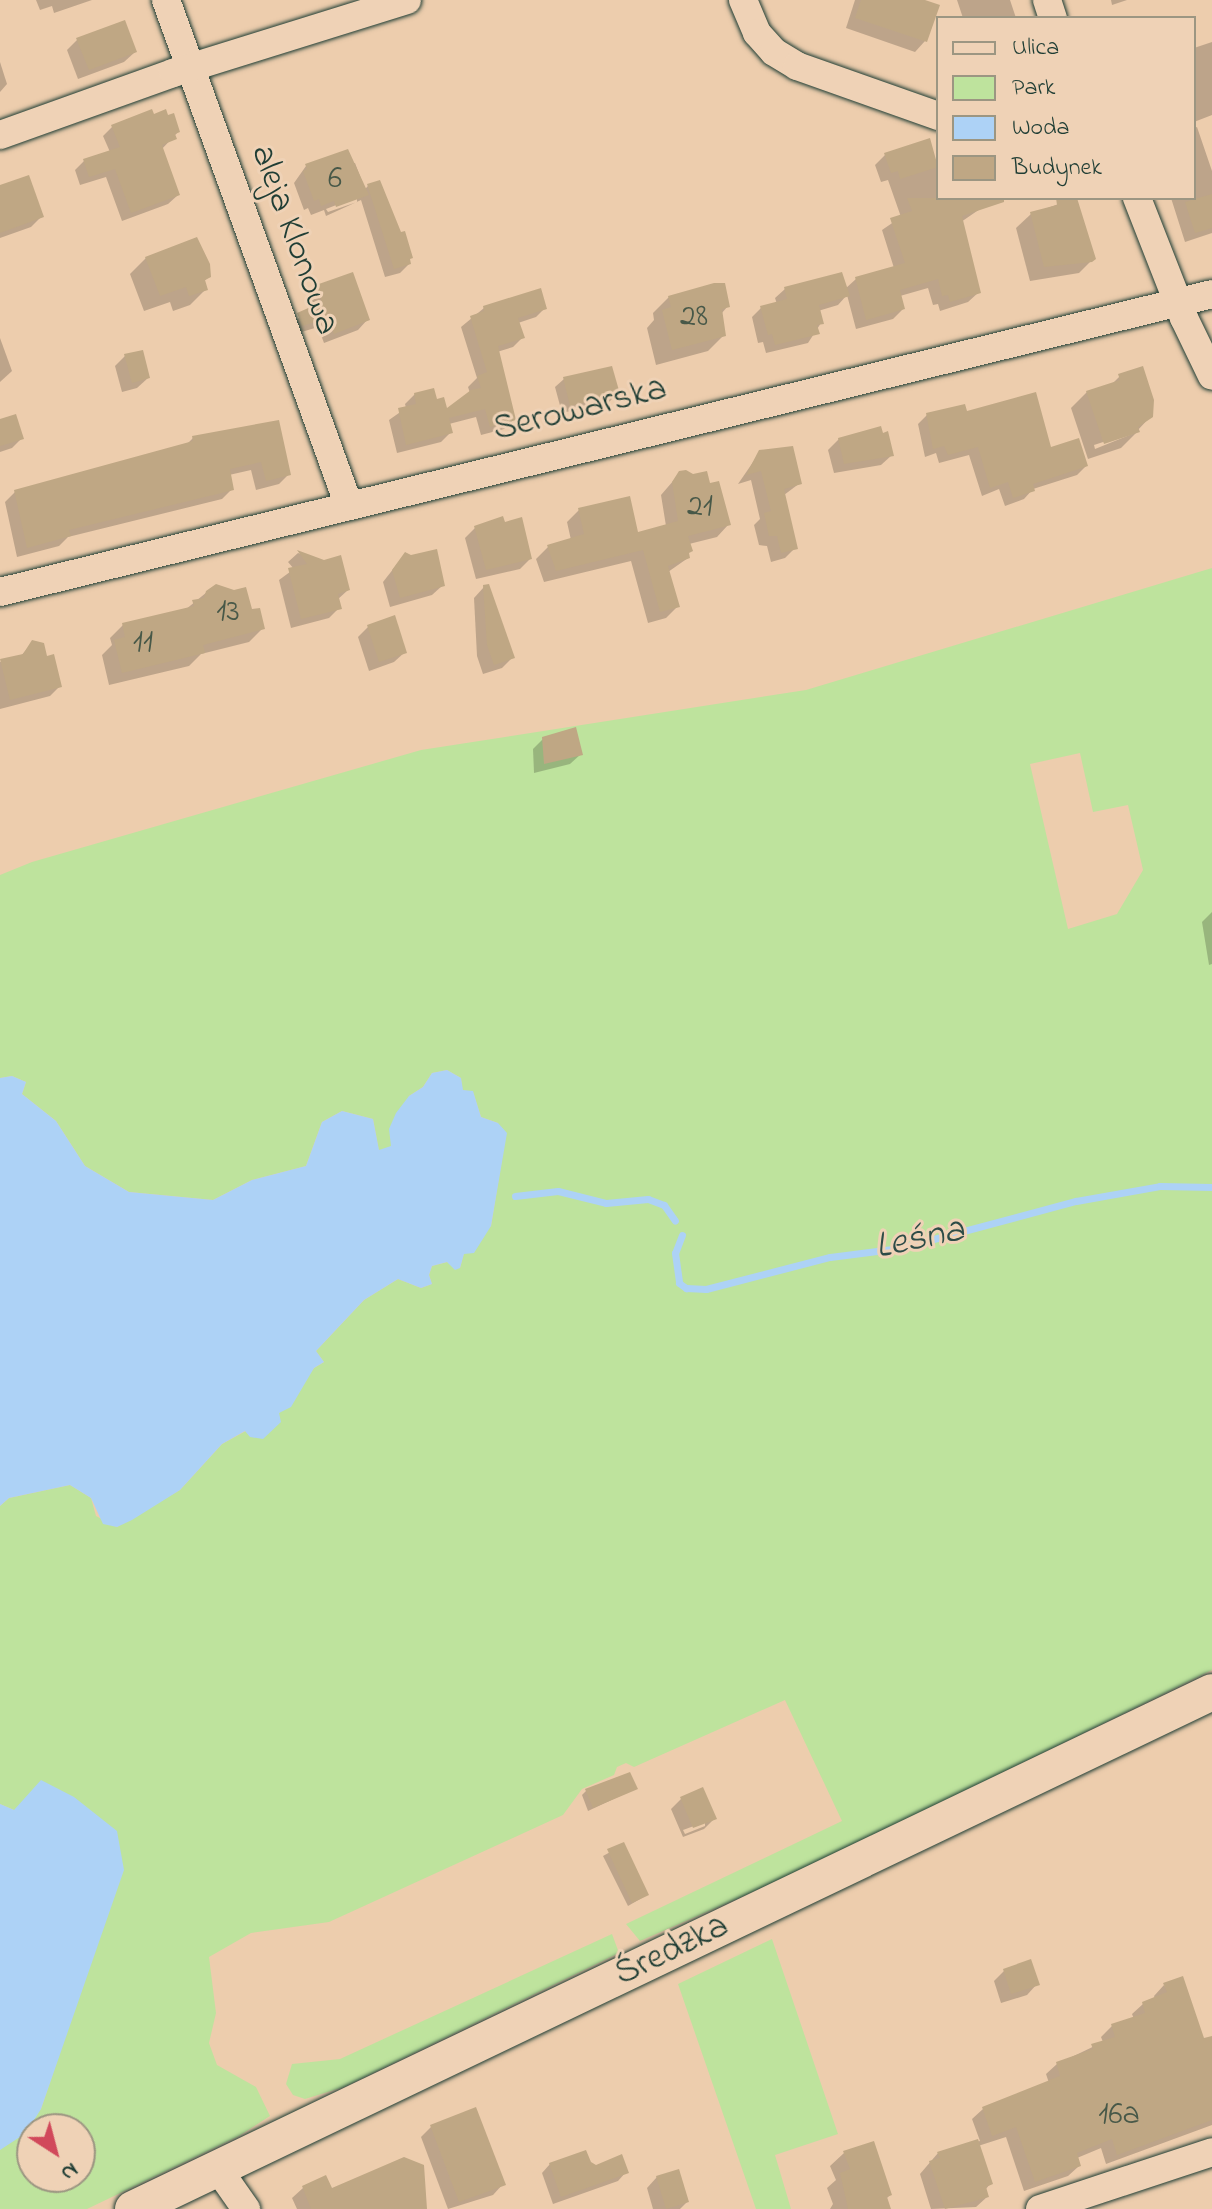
<!DOCTYPE html>
<meta charset="utf-8">
<style>
body{margin:0}
#map{position:relative;width:1212px;height:2209px;overflow:hidden;background:#edcdad;font-family:"Indie Flower",sans-serif}
div>[style]{position:absolute}
.green>*{inset:0;background:#bee39d}
.water>*{inset:0;background:#add2f6}
.shadow>*{inset:0;background:#0003}
.stream>*{height:7px;margin:-3.5px;padding:0 3.5px;transform-origin:3.5px;border-radius:3.5px;background:#add2f6}
.building>*{inset:0;background:#bfa784}
.roads{filter:drop-shadow(0 0 2px #1f3d34) drop-shadow(0 0 2px #1f3d34)}
.minor>*{height:28px;margin:-14px;padding:0 14px;transform-origin:14px;border-radius:14px;background:#efd2b6}
.major>*{height:36px;margin:-18px;padding:0 18px;transform-origin:18px;border-radius:18px;background:#efd2b6}
span{translate:-50% -50%;white-space:nowrap;text-align:center;line-height:1.15;-webkit-text-stroke:6px #efd2b6;paint-order:stroke}
.number-label{font-size:32px;color:#475848}
.number-label span{-webkit-text-stroke-width:0}
.street-label{font-size:36px;color:#1f3d34}
.water-label{font-size:38px;color:#2d4c47;font-style:italic}
.legend{position:absolute;left:936px;top:16px;width:260px;height:184px;box-sizing:border-box;background:#efd2b6;border:2px solid #9c9682;margin:0;padding:10px 14px;list-style:none;font-size:24px;color:#1f3d34}
.legend li{display:flex;align-items:center;gap:16px;height:40px}
.legend b{width:40px;border:2px solid #9c9682}
.north{position:absolute;left:16px;top:2113px;width:80px;height:80px;box-sizing:border-box;background:#efd2b6;border:2px solid #9c9682;border-radius:50%;rotate:144deg;font-size:22px;font-weight:700;line-height:32px;text-align:center;color:#1f3d34}
.north::after{content:'';display:block;margin:auto;width:28px;height:36px;background:#d1495b;clip-path:polygon(50% 0,100% 100%,50% 72%,0 100%)}
</style>
<div id="map">
<div class="green">
<i style="clip-path:polygon(evenodd,1212px 568px,1212px 1670px,810px 1867px,640px 1941px,626px 1924px,842px 1821px,785px 1700px,634px 1767px,626px 1763px,617px 1767px,614px 1775px,582px 1789px,563px 1815px,329px 1922px,251px 1933px,209px 1957px,216px 2013px,209px 2043px,217px 2065px,256px 2087px,270px 2116px,239px 2136px,87px 2209px,0 2209px,0 2150px,41px 2109px,59px 2055px,14px 1810px,0 1804px,0 1506px,9px 1498px,70px 1485px,91px 1498px,96px 1516px,117px 1527px,180px 1490px,222px 1444px,279px 1413px,314px 1368px,324px 1362px,316px 1351px,364px 1300px,398px 1279px,421px 1288px,432px 1284px,429px 1275px,432px 1266px,447px 1262px,460px 1268px,464px 1253px,491px 1226px,502px 1159px,498px 1123px,481px 1117px,473px 1092px,462px 1090px,461px 1078px,447px 1070px,432px 1073px,423px 1087px,409px 1096px,392px 1146px,379px 1151px,373px 1119px,342px 1111px,322px 1122px,306px 1166px,252px 1180px,213px 1200px,129px 1192px,85px 1166px,56px 1121px,22px 1094px,26px 1082px,12px 1076px,0 1078px,0 875px,32px 862px,421px 750px,806px 690px,1212px 568px,1080px 753px,1093px 812px,1128px 805px,1143px 870px,1117px 914px,1068px 929px,1030px 764px,1080px 753px,1212px 568px,32px 2129px,80px 2129px,80px 2177px,32px 2177px,32px 2129px)"></i>
<i style="clip-path:polygon(612px 1934px,619px 1953px,344px 2087px,305px 2099px,293px 2095px,286px 2084px,292px 2064px,340px 2059px)"></i>
<i style="clip-path:polygon(772px 1939px,838px 2134px,775px 2155px,791px 2209px,756px 2209px,678px 1984px)"></i>
</div>
<div class="water">
<i style="clip-path:polygon(447px 1070px,461px 1078px,463px 1090px,473px 1091px,481px 1117px,498px 1123px,507px 1133px,491px 1226px,474px 1253px,464px 1254px,460px 1268px,455px 1270px,447px 1262px,432px 1266px,429px 1275px,432px 1284px,421px 1288px,398px 1279px,364px 1300px,316px 1351px,324px 1362px,314px 1368px,291px 1407px,279px 1413px,281px 1422px,263px 1439px,250px 1437px,245px 1431px,222px 1444px,180px 1490px,132px 1520px,117px 1527px,103px 1524px,91px 1498px,70px 1485px,9px 1498px,0 1506px,0 1078px,12px 1076px,26px 1082px,22px 1094px,56px 1121px,85px 1166px,129px 1192px,213px 1200px,252px 1180px,306px 1166px,322px 1122px,342px 1111px,373px 1119px,379px 1150px,391px 1146px,389px 1129px,396px 1113px,409px 1096px,423px 1087px,432px 1073px)"></i>
<i style="clip-path:polygon(41px 1780px,74px 1797px,117px 1831px,124px 1870px,41px 2109px,26px 2133px,0 2150px,0 1804px,14px 1810px)"></i>
</div>
<div class="shadow">
<i style="clip-path:polygon(36px 0,92px 0,54px 13px,52px 6px,40px 10px)"></i>
<i style="clip-path:polygon(855px 0,920px 0,925px 41px,915px 52px,846px 28px)"></i>
<i style="clip-path:polygon(957px 0,1010px 0,1016px 18px,963px 18px)"></i>
<i style="clip-path:polygon(1111px 0,1127px 0,1112px 5px)"></i>
<i style="clip-path:polygon(78px 39px,135px 52px,124px 62px,78px 79px,67px 50px)"></i>
<i style="clip-path:polygon(1212px 42px,1212px 115px,1194px 122px,1194px 48px)"></i>
<i style="clip-path:polygon(0 62px,7px 84px,0 92px)"></i>
<i style="clip-path:polygon(153px 117px,178px 132px,161px 150px,178px 195px,168px 204px,122px 221px,106px 177px,80px 185px,75px 170px,84px 161px,110px 152px,103px 136px,112px 127px)"></i>
<i style="clip-path:polygon(1197px 127px,1212px 171px,1212px 233px,1185px 242px,1171px 198px,1194px 198px,1194px 128px)"></i>
<i style="clip-path:polygon(929px 141px,938px 171px,938px 198px,977px 198px,980px 209px,961px 222px,979px 292px,968px 302px,940px 311px,938px 304px,933px 305px,928px 288px,900px 296px,903px 309px,893px 319px,856px 329px,847px 295px,838px 305px,818px 311px,821px 323px,808px 343px,766px 353px,763px 342px,758px 343px,752px 317px,761px 308px,777px 304px,775px 298px,785px 289px,845px 289px,856px 279px,894px 268px,882px 230px,901px 217px,888px 180px,881px 182px,875px 165px,885px 155px)"></i>
<i style="clip-path:polygon(evenodd,355px 163px,365px 189px,368px 186px,408px 260px,409px 264px,400px 273px,385px 277px,361px 200px,326px 216px,324px 210px,311px 215px,308px 208px,304px 210px,294px 183px,306px 166px,355px 163px,357px 197px,357px 202px,328px 212px,326px 209px,357px 197px)"></i>
<i style="clip-path:polygon(0 187px,41px 217px,31px 227px,0 238px)"></i>
<i style="clip-path:polygon(1075px 198px,1093px 259px,1079px 273px,1030px 281px,1016px 228px,1031px 214px)"></i>
<i style="clip-path:polygon(146px 258px,209px 277px,203px 282px,206px 289px,190px 305px,173px 311px,170px 302px,144px 311px,130px 274px)"></i>
<i style="clip-path:polygon(317px 287px,368px 319px,358px 330px,324px 343px,318px 327px,292px 335px,288px 326px,311px 309px,307px 297px)"></i>
<i style="clip-path:polygon(669px 297px,728px 306px,721px 314px,724px 335px,708px 351px,656px 365px,647px 328px,654px 320px,653px 313px)"></i>
<i style="clip-path:polygon(484px 308px,545px 308px,536px 317px,518px 323px,522px 338px,513px 347px,497px 352px,514px 419px,504px 429px,481px 435px,476px 417px,449px 424px,451px 432px,441px 442px,397px 453px,389px 420px,406px 408px,405px 404px,415px 394px,435px 401px,446px 411px,470px 393px,468px 387px,477px 378px,461px 327px)"></i>
<i style="clip-path:polygon(0 338px,12px 371px,0 382px)"></i>
<i style="clip-path:polygon(125px 356px,148px 378px,137px 388px,122px 392px,115px 366px)"></i>
<i style="clip-path:polygon(1120px 376px,1151px 416px,1137px 431px,1094px 445px,1095px 449px,1137px 432px,1121px 448px,1088px 459px,1071px 408px,1087px 392px,1111px 385px)"></i>
<i style="clip-path:polygon(564px 379px,618px 393px,609px 402px,562px 413px,555px 387px)"></i>
<i style="clip-path:polygon(927px 415px,1050px 450px,1086px 466px,1077px 475px,1033px 489px,1024px 499px,1005px 506px,999px 489px,982px 496px,969px 455px,939px 463px,936px 453px,925px 457px,918px 424px)"></i>
<i style="clip-path:polygon(0 421px,22px 438px,12px 448px,0 452px)"></i>
<i style="clip-path:polygon(277px 423px,289px 474px,279px 484px,256px 490px,251px 470px,229px 475px,232px 489px,222px 499px,68px 537px,59px 546px,17px 557px,5px 502px,15px 492px,187px 444px,193px 438px)"></i>
<i style="clip-path:polygon(839px 439px,892px 455px,881px 465px,834px 473px,828px 450px)"></i>
<i style="clip-path:polygon(760px 452px,800px 483px,784px 495px,795px 548px,785px 558px,771px 562px,767px 546px,759px 545px,754px 525px,760px 519px,751px 480px,738px 484px)"></i>
<i style="clip-path:polygon(680px 473px,728px 525px,717px 537px,689px 544px,688px 558px,668px 572px,678px 606px,666px 618px,648px 623px,631px 561px,544px 582px,536px 559px,548px 547px,571px 540px,567px 522px,579px 510px,637px 535px,666px 526px,661px 495px)"></i>
<i style="clip-path:polygon(475px 528px,530px 559px,520px 569px,476px 579px,465px 538px)"></i>
<i style="clip-path:polygon(298px 553px,324px 562px,348px 590px,337px 600px,339px 608px,329px 618px,291px 628px,279px 580px,294px 569px,288px 562px)"></i>
<i style="clip-path:polygon(405px 554px,443px 585px,432px 595px,390px 607px,383px 582px)"></i>
<i style="clip-path:polygon(484px 587px,512px 658px,502px 668px,483px 674px,477px 656px,474px 598px)"></i>
<i style="clip-path:polygon(207px 592px,250px 612px,262px 629px,249px 642px,201px 654px,189px 666px,109px 685px,102px 655px,112px 645px,110px 638px,123px 625px,185px 610px)"></i>
<i style="clip-path:polygon(368px 627px,405px 652px,394px 662px,369px 671px,358px 637px)"></i>
<i style="clip-path:polygon(33px 642px,60px 686px,50px 696px,0 709px,0 662px,20px 657px)"></i>
<i style="clip-path:polygon(544px 738px,581px 754px,570px 764px,534px 773px,533px 749px)"></i>
<i style="clip-path:polygon(1212px 912px,1212px 964px,1209px 965px,1202px 922px)"></i>
<i style="clip-path:polygon(635px 1789px,588px 1811px,582px 1795px,586px 1791px)"></i>
<i style="clip-path:polygon(evenodd,681px 1799px,714px 1819px,704px 1829px,683px 1837px,671px 1809px,681px 1799px,705px 1822px,705px 1826px,685px 1834px,683px 1830px,705px 1822px)"></i>
<i style="clip-path:polygon(623px 1845px,647px 1895px,628px 1906px,603px 1856px)"></i>
<i style="clip-path:polygon(1005px 1970px,1037px 1984px,1027px 1995px,1001px 2003px,994px 1981px)"></i>
<i style="clip-path:polygon(1164px 1985px,1203px 2041px,1212px 2038px,1212px 2125px,1106px 2164px,1101px 2148px,1077px 2158px,1079px 2166px,1068px 2176px,1024px 2191px,1006px 2137px,978px 2146px,991px 2183px,985px 2190px,987px 2197px,976px 2207px,931px 2209px,920px 2174px,938px 2153px,980px 2141px,972px 2119px,983px 2109px,1049px 2083px,1046px 2074px,1057px 2064px,1103px 2042px,1101px 2037px,1112px 2026px,1134px 2019px,1132px 2014px,1143px 2004px,1155px 1999px,1154px 1996px)"></i>
<i style="clip-path:polygon(431px 2127px,503px 2184px,493px 2195px,448px 2209px,421px 2137px)"></i>
<i style="clip-path:polygon(844px 2153px,890px 2195px,886px 2199px,889px 2209px,830px 2209px,833px 2204px,827px 2188px,836px 2180px,830px 2166px)"></i>
<i style="clip-path:polygon(550px 2164px,589px 2164px,626px 2172px,618px 2181px,553px 2204px,542px 2173px)"></i>
<i style="clip-path:polygon(325px 2177px,332px 2194px,422px 2209px,297px 2209px,292px 2198px,303px 2188px)"></i>
<i style="clip-path:polygon(657px 2177px,687px 2202px,680px 2209px,653px 2209px,647px 2188px)"></i>
</div>
<div class="stream">
<i style="left:515px;top:1196px;width:43px;rotate:-6.6deg"></i>
<i style="left:558px;top:1191px;width:49px;rotate:14deg"></i>
<i style="left:606px;top:1203px;width:42px;rotate:-5.4deg"></i>
<i style="left:648px;top:1199px;width:17px;rotate:21deg"></i>
<i style="left:664px;top:1205px;width:19px;rotate:55deg"></i>
<i style="left:682px;top:1235px;width:19px;rotate:111deg"></i>
<i style="left:675px;top:1253px;width:30px;rotate:82deg"></i>
<i style="left:679px;top:1283px;width:9px;rotate:36deg"></i>
<i style="left:686px;top:1288px;width:20px;rotate:3deg"></i>
<i style="left:706px;top:1289px;width:128px;rotate:-14.5deg"></i>
<i style="left:830px;top:1257px;width:71px;rotate:-7.3deg"></i>
<i style="left:900px;top:1248px;width:182px;rotate:-15deg"></i>
<i style="left:1076px;top:1201px;width:85px;rotate:-10.1deg"></i>
<i style="left:1160px;top:1186px;width:52px;rotate:1.1deg"></i>
</div>
<div class="building">
<i style="clip-path:polygon(861px 0,925px 0,940px 5px,927px 42px,855px 18px)"></i>
<i style="clip-path:polygon(125px 20px,137px 52px,89px 70px,76px 38px)"></i>
<i style="clip-path:polygon(152px 109px,154px 114px,166px 109px,168px 115px,174px 113px,180px 132px,175px 134px,177px 139px,162px 145px,180px 195px,131px 213px,115px 169px,89px 177px,83px 159px,120px 147px,111px 125px)"></i>
<i style="clip-path:polygon(930px 138px,938px 167px,900px 179px,898px 171px,891px 173px,884px 153px)"></i>
<i style="clip-path:polygon(348px 149px,369px 195px,336px 207px,334px 201px,321px 206px,319px 199px,314px 201px,303px 171px,307px 169px,305px 164px)"></i>
<i style="clip-path:polygon(29px 175px,44px 217px,0 233px,0 185px)"></i>
<i style="clip-path:polygon(380px 180px,401px 232px,405px 231px,413px 258px,410px 259px,411px 264px,394px 269px,367px 184px)"></i>
<i style="clip-path:polygon(1212px 194px,1212px 228px,1195px 233px,1185px 202px)"></i>
<i style="clip-path:polygon(907px 198px,1004px 198px,1004px 202px,962px 216px,981px 293px,950px 302px,948px 295px,942px 296px,938px 279px,900px 290px,905px 309px,866px 320px,855px 277px,905px 263px,890px 218px,912px 211px)"></i>
<i style="clip-path:polygon(1056px 198px,1077px 198px,1096px 259px,1092px 262px,1044px 267px,1030px 212px,1057px 205px)"></i>
<i style="clip-path:polygon(197px 237px,210px 264px,211px 277px,205px 280px,208px 290px,189px 296px,186px 287px,160px 296px,145px 257px)"></i>
<i style="clip-path:polygon(353px 272px,370px 320px,334px 334px,328px 318px,302px 326px,297px 313px,322px 302px,316px 285px)"></i>
<i style="clip-path:polygon(842px 272px,850px 296px,819px 305px,824px 324px,817px 325px,820px 334px,775px 345px,772px 334px,768px 335px,760px 306px,787px 299px,784px 287px)"></i>
<i style="clip-path:polygon(714px 283px,725px 283px,730px 307px,722px 309px,726px 336px,672px 350px,662px 310px,671px 307px,668px 296px)"></i>
<i style="clip-path:polygon(541px 288px,547px 309px,518px 318px,525px 338px,498px 346px,516px 420px,490px 427px,485px 409px,449px 418px,453px 433px,406px 445px,398px 408px,416px 404px,414px 393px,434px 388px,437px 399px,444px 397px,447px 408px,471px 390px,481px 388px,477px 376px,487px 372px,470px 316px,484px 311px,483px 306px)"></i>
<i style="clip-path:polygon(143px 350px,150px 378px,132px 383px,124px 354px)"></i>
<i style="clip-path:polygon(612px 366px,620px 394px,570px 406px,563px 377px)"></i>
<i style="clip-path:polygon(1143px 366px,1154px 400px,1153px 417px,1138px 427px,1140px 432px,1104px 444px,1086px 391px,1120px 380px,1118px 374px)"></i>
<i style="clip-path:polygon(1036px 392px,1051px 447px,1079px 438px,1088px 466px,1033px 484px,1035px 491px,1013px 498px,1008px 482px,990px 488px,978px 447px,948px 455px,944px 446px,933px 449px,926px 413px,965px 404px,967px 411px)"></i>
<i style="clip-path:polygon(16px 414px,24px 439px,0 446px,0 419px)"></i>
<i style="clip-path:polygon(279px 420px,291px 475px,266px 481px,261px 462px,230px 469px,234px 490px,69px 530px,71px 536px,27px 548px,14px 490px,193px 441px,192px 436px)"></i>
<i style="clip-path:polygon(881px 426px,883px 433px,888px 431px,894px 456px,844px 464px,838px 438px)"></i>
<i style="clip-path:polygon(793px 446px,802px 484px,784px 489px,798px 549px,781px 553px,777px 536px,769px 536px,764px 513px,771px 511px,761px 471px,746px 475px,759px 450px)"></i>
<i style="clip-path:polygon(686px 470px,693px 474px,707px 471px,710px 483px,719px 481px,731px 525px,688px 536px,693px 551px,689px 553px,690px 558px,668px 566px,680px 607px,660px 612px,643px 550px,556px 571px,547px 545px,584px 534px,578px 508px,630px 496px,638px 532px,678px 521px,672px 482px,679px 471px)"></i>
<i style="clip-path:polygon(503px 516px,505px 522px,522px 517px,532px 559px,486px 570px,474px 526px)"></i>
<i style="clip-path:polygon(437px 549px,445px 586px,400px 598px,392px 570px,405px 552px,411px 555px)"></i>
<i style="clip-path:polygon(297px 550px,324px 560px,341px 555px,350px 590px,338px 594px,342px 609px,301px 619px,288px 568px,307px 564px)"></i>
<i style="clip-path:polygon(216px 584px,234px 590px,246px 587px,252px 609px,260px 608px,265px 629px,203px 645px,205px 653px,122px 673px,114px 640px,125px 637px,122px 623px,194px 606px,192px 600px,204px 598px,206px 591px)"></i>
<i style="clip-path:polygon(489px 584px,515px 658px,494px 665px,487px 645px,483px 585px)"></i>
<i style="clip-path:polygon(395px 615px,407px 653px,379px 662px,367px 625px)"></i>
<i style="clip-path:polygon(32px 640px,44px 643px,47px 656px,54px 654px,62px 687px,10px 700px,0 659px,23px 654px)"></i>
<i style="clip-path:polygon(576px 727px,583px 755px,544px 764px,542px 737px)"></i>
<i style="clip-path:polygon(630px 1772px,638px 1789px,593px 1808px,585px 1789px)"></i>
<i style="clip-path:polygon(703px 1787px,717px 1819px,693px 1828px,680px 1797px)"></i>
<i style="clip-path:polygon(624px 1842px,649px 1895px,632px 1903px,607px 1849px)"></i>
<i style="clip-path:polygon(1031px 1959px,1040px 1985px,1011px 1994px,1003px 1969px)"></i>
<i style="clip-path:polygon(1183px 1976px,1204px 2038px,1212px 2036px,1212px 2120px,1117px 2155px,1112px 2139px,1077px 2153px,1081px 2166px,1035px 2182px,1016px 2127px,992px 2136px,982px 2107px,1060px 2076px,1056px 2062px,1093px 2049px,1091px 2044px,1115px 2037px,1111px 2024px,1145px 2013px,1142px 2002px,1167px 1992px,1163px 1983px)"></i>
<i style="clip-path:polygon(476px 2107px,506px 2185px,459px 2202px,430px 2125px)"></i>
<i style="clip-path:polygon(978px 2139px,993px 2184px,986px 2187px,989px 2197px,945px 2209px,929px 2161px,940px 2158px,937px 2152px)"></i>
<i style="clip-path:polygon(874px 2141px,892px 2195px,887px 2197px,891px 2209px,848px 2209px,840px 2173px,850px 2169px,843px 2151px)"></i>
<i style="clip-path:polygon(586px 2150px,591px 2162px,596px 2165px,622px 2154px,629px 2173px,561px 2197px,549px 2163px)"></i>
<i style="clip-path:polygon(404px 2157px,424px 2165px,427px 2209px,311px 2209px,302px 2186px,326px 2175px,332px 2188px)"></i>
<i style="clip-path:polygon(679px 2169px,689px 2202px,666px 2209px,656px 2176px)"></i>
</div>
<div class="roads">
<div class="minor">
<i style="left:166px;top:0;width:538px;rotate:70.12deg"></i>
<i style="left:743px;top:0;width:36px;rotate:67deg"></i>
<i style="left:757px;top:33px;width:25px;rotate:48deg"></i>
<i style="left:774px;top:52px;width:27px;rotate:31deg"></i>
<i style="left:797px;top:66px;width:150px;rotate:19.5deg"></i>
<i style="left:1047px;top:0;width:19px;rotate:72deg"></i>
<i style="left:0;top:135px;width:184px;rotate:-19.7deg"></i>
<i style="left:173px;top:73px;width:245px;rotate:-17.3deg"></i>
<i style="left:1137px;top:198px;width:129px;rotate:68.6deg"></i>
<i style="left:1184px;top:318px;width:64px;rotate:64.2deg"></i>
<i style="left:0;top:592px;width:1248px;rotate:-13.81deg"></i>
<i style="left:218px;top:2169px;width:49px;rotate:55deg"></i>
<i style="left:1040px;top:2209px;width:181px;rotate:-18.3deg"></i>
</div>
<div class="major">
<i style="left:133px;top:2209px;width:1196px;rotate:-25.6deg"></i>
</div>
</div>
<div class="number-label">
<span style="left:335px;top:180px">6</span>
<span style="left:694px;top:318px">28</span>
<span style="left:700px;top:508px">21</span>
<span style="left:228px;top:613px">13</span>
<span style="left:143px;top:644px">11</span>
<span style="left:1119px;top:2116px">16a</span>
</div>
<div class="street-label">
<span style="left:294px;top:240px;rotate:70deg">aleja Klonowa</span>
<span style="left:580px;top:410px;rotate:-14deg">Serowarska</span>
<span style="left:672px;top:1951px;rotate:-26deg">Średzka</span>
</div>
<div class="water-label">
<span style="left:920px;top:1240px;rotate:-12deg">Leśna</span>
</div>
<ul class="legend">
<li><b style="height:10px;background:#efd2b6"></b>Ulica</li>
<li><b style="height:22px;background:#bee39d"></b>Park</li>
<li><b style="height:22px;background:#add2f6"></b>Woda</li>
<li><b style="height:22px;background:#bfa784"></b>Budynek</li>
</ul>
<div class="north">N</div>
</div>
